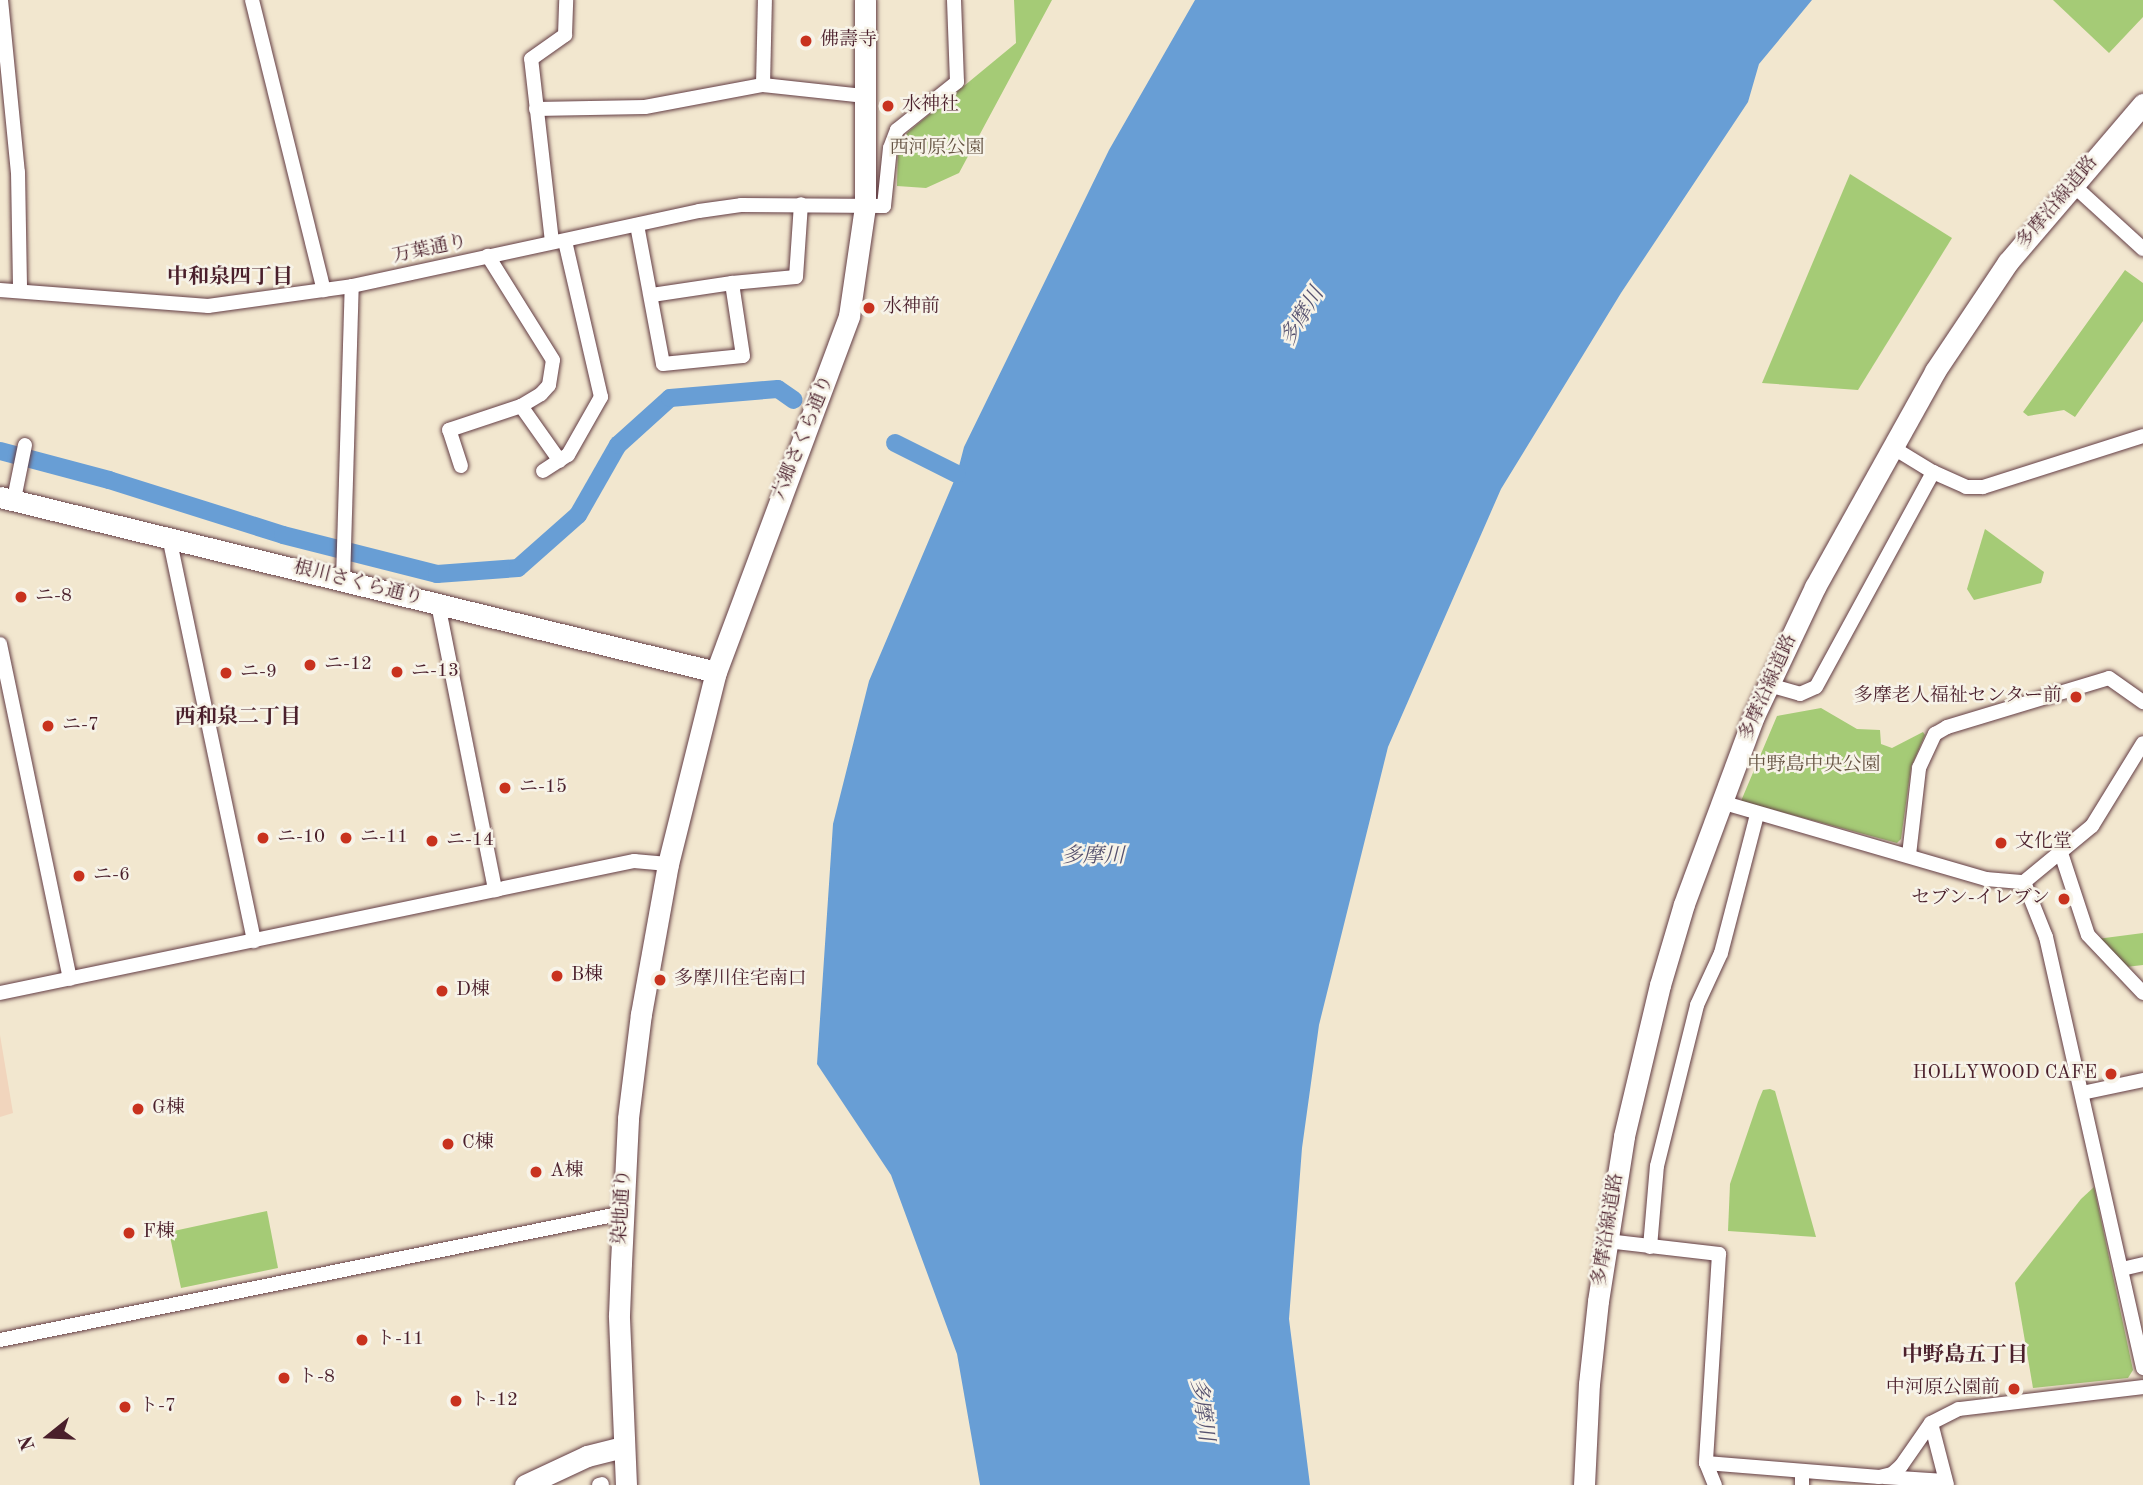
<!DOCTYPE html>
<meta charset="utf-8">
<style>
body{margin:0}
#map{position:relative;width:2143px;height:1485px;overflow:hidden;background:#f2e7cf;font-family:"Old Standard TT","Noto Serif JP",serif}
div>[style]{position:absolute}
.built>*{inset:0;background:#f1d5bd}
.green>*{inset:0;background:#a5cb76}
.water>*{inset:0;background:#689ed5}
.canal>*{height:18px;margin:-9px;padding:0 9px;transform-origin:9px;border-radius:9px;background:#689ed5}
.roads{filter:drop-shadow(0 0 2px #633d44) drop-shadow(0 0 2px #633d44)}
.street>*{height:14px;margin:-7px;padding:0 7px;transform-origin:7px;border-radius:7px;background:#fff}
.secondary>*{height:21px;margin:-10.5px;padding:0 10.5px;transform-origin:10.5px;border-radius:10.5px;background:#fff}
.dots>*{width:19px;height:19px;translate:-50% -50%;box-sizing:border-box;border:4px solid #f7f3e8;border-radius:50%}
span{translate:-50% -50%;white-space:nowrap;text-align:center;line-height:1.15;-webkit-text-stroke:5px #f7f3e8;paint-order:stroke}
.poi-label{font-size:19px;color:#4a1f2b}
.left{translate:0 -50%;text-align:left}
.right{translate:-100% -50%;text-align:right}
.park-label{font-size:19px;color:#655342}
.street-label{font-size:19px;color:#4a1f2b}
.neighbourhood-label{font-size:21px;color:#4a1f2b;font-weight:700}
.water-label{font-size:21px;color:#56526f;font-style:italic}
.north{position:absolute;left:14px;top:1401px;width:70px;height:70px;-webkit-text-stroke:5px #f7f3e8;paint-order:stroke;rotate:252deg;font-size:19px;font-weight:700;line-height:28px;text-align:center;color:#4a1f2b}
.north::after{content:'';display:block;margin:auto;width:24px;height:32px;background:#4a1f2b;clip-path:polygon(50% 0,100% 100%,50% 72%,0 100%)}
</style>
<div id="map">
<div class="built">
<i style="clip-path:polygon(0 1035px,13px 1113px,0 1117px)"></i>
</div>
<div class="green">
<i style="clip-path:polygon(1014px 0,1052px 0,959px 173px,926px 188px,897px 186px,898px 146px,907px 133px,1016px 43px)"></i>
<i style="clip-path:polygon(2053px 0,2143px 0,2143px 17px,2109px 53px)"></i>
<i style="clip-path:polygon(1850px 174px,1952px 238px,1858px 390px,1762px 383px)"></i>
<i style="clip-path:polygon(2125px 270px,2143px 283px,2143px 321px,2075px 417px,2064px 410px,2028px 416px,2023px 412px)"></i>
<i style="clip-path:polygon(1985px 529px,2044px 572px,2041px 583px,1974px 600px,1967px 589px)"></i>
<i style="clip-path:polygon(1821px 708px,1857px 729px,1880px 730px,1881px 744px,1892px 748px,1923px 732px,1925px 735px,1911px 767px,1901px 839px,1897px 843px,1741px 801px,1777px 716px)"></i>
<i style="clip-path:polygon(2143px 933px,2143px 965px,2126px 967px,2097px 939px)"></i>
<i style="clip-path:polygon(1770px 1089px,1775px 1091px,1816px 1237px,1728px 1231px,1730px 1184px,1758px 1102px,1763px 1090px)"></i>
<i style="clip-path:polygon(2094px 1187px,2133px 1370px,2128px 1378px,2033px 1388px,2015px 1283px,2081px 1199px)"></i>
<i style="clip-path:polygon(267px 1211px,278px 1268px,181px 1288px,169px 1232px)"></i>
</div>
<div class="water">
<i style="clip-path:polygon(1195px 0,1812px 0,1759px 64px,1748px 102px,1621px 293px,1501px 489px,1388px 747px,1319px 1025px,1302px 1148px,1289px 1319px,1310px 1485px,980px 1485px,957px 1354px,891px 1175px,817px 1064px,833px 824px,869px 681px,957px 474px,964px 447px,1109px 150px)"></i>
</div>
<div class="canal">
<i style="left:895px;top:443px;width:69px;rotate:26.6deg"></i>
<i style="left:0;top:451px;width:113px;rotate:14.9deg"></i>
<i style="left:109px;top:480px;width:182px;rotate:17.5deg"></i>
<i style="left:283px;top:535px;width:159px;rotate:14.2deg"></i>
<i style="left:437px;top:574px;width:81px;rotate:-4.2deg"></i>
<i style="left:518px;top:568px;width:80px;rotate:-41.5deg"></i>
<i style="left:578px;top:515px;width:81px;rotate:-60.3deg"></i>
<i style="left:618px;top:445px;width:70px;rotate:-42.1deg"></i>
<i style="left:670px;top:398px;width:108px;rotate:-4.8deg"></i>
<i style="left:778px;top:389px;width:19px;rotate:35deg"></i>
</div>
<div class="roads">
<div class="street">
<i style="left:1px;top:0;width:173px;rotate:84.4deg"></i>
<i style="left:18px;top:172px;width:119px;rotate:89deg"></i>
<i style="left:252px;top:0;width:299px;rotate:76.1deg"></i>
<i style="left:763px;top:85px;width:85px;rotate:-88.7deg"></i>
<i style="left:536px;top:109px;width:109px;rotate:-1.1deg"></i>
<i style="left:645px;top:107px;width:120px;rotate:-10.6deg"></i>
<i style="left:763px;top:85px;width:103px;rotate:6.2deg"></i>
<i style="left:2073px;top:185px;width:95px;rotate:42.4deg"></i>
<i style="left:637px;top:225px;width:141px;rotate:79.4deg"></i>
<i style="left:663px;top:364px;width:80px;rotate:-5.7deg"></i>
<i style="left:743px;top:356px;width:74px;rotate:-98.6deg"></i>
<i style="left:732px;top:283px;width:64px;rotate:-5.4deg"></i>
<i style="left:796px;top:277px;width:73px;rotate:-86.1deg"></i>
<i style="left:552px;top:242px;width:184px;rotate:-96.5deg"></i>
<i style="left:531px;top:59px;width:42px;rotate:-35.2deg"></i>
<i style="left:565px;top:35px;width:35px;rotate:-88deg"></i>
<i style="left:0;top:290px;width:209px;rotate:4.4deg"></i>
<i style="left:208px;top:306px;width:145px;rotate:-7.9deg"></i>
<i style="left:352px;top:286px;width:355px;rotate:-12.2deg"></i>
<i style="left:699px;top:211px;width:42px;rotate:-8.1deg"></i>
<i style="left:741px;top:205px;width:143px;rotate:0.4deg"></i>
<i style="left:884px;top:206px;width:58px;rotate:-84.1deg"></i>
<i style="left:890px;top:148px;width:19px;rotate:-69deg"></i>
<i style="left:897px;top:130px;width:77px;rotate:-38.7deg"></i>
<i style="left:957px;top:82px;width:82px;rotate:-92.1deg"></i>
<i style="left:652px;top:295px;width:81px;rotate:-8.5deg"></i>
<i style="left:521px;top:406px;width:67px;rotate:54.7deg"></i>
<i style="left:1892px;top:447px;width:48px;rotate:31.4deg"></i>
<i style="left:461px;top:466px;width:38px;rotate:-108deg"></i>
<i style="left:449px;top:430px;width:76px;rotate:-18.4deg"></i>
<i style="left:521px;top:406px;width:23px;rotate:-31deg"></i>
<i style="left:541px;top:394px;width:12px;rotate:-48deg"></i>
<i style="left:549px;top:385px;width:25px;rotate:-81deg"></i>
<i style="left:553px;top:360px;width:123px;rotate:-122deg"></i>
<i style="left:543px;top:471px;width:30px;rotate:-33deg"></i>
<i style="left:568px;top:455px;width:67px;rotate:-60.4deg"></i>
<i style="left:601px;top:397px;width:160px;rotate:-103deg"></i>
<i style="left:14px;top:499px;width:55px;rotate:-78.5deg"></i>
<i style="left:169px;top:537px;width:413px;rotate:78.1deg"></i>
<i style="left:343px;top:581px;width:295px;rotate:-88.3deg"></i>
<i style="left:438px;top:604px;width:292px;rotate:78.7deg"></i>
<i style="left:0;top:644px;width:342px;rotate:78.2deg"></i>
<i style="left:1769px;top:685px;width:32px;rotate:16deg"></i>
<i style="left:1800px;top:694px;width:17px;rotate:-24deg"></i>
<i style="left:1816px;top:687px;width:245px;rotate:-61.4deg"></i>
<i style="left:1933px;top:472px;width:36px;rotate:24deg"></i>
<i style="left:1966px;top:487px;width:17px"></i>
<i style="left:1983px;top:487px;width:168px;rotate:-17.7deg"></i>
<i style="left:1721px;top:802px;width:276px;rotate:16.2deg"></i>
<i style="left:1986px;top:879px;width:38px;rotate:5deg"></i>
<i style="left:2024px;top:882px;width:88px;rotate:-39.5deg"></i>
<i style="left:2092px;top:826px;width:97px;rotate:-58.4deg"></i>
<i style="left:2061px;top:853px;width:86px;rotate:71.8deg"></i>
<i style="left:2088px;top:935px;width:80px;rotate:46.5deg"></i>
<i style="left:1909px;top:855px;width:88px;rotate:-83.4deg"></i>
<i style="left:1919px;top:768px;width:38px;rotate:-65deg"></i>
<i style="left:1935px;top:734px;width:14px;rotate:-30deg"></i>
<i style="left:1947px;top:727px;width:169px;rotate:-16.8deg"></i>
<i style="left:2109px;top:678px;width:42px;rotate:35.2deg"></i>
<i style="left:2024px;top:882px;width:59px;rotate:68.2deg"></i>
<i style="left:2046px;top:937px;width:442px;rotate:77.3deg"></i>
<i style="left:0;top:993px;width:648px;rotate:-11.76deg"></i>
<i style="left:634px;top:861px;width:34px;rotate:5deg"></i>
<i style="left:2082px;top:1093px;width:62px;rotate:-12deg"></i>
<i style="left:1607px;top:1241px;width:113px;rotate:6.6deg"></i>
<i style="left:1719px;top:1254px;width:209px;rotate:93.6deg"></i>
<i style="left:1706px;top:1463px;width:24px;rotate:68deg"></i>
<i style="left:1650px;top:1247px;width:81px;rotate:-85.1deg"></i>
<i style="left:1657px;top:1166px;width:166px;rotate:-76deg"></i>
<i style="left:1697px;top:1005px;width:57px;rotate:-65.2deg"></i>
<i style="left:1721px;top:953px;width:143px;rotate:-75.4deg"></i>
<i style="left:2122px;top:1269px;width:22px;rotate:-13deg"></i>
<i style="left:0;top:1340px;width:636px;rotate:-11.52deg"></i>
<i style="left:1931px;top:1423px;width:64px;rotate:75.5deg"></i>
<i style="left:1706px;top:1463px;width:174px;rotate:4.6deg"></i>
<i style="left:1879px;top:1477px;width:13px;rotate:-13deg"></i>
<i style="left:1892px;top:1474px;width:12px;rotate:-42deg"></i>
<i style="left:1901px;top:1466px;width:52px;rotate:-55.1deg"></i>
<i style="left:1931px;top:1423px;width:31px;rotate:-27deg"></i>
<i style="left:1959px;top:1409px;width:185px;rotate:-6.8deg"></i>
<i style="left:1802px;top:1471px;width:14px;rotate:90deg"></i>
<i style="left:1884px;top:1477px;width:61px;rotate:3.8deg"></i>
<i style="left:599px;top:1485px;width:3px;rotate:-18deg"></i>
</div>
<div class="secondary">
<i style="left:0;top:497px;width:737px;rotate:13.73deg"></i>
<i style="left:525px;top:1485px;width:68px;rotate:-25.1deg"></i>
<i style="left:587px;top:1456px;width:37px;rotate:-14deg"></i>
<i style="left:626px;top:1485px;width:170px;rotate:-92.4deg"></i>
<i style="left:619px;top:1315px;width:52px;rotate:-87.8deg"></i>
<i style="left:621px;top:1263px;width:145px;rotate:-87.2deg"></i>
<i style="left:628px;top:1118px;width:105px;rotate:-82.9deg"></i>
<i style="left:641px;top:1014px;width:152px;rotate:-79.8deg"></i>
<i style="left:668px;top:864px;width:198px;rotate:-76deg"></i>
<i style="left:716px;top:672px;width:380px;rotate:-69.5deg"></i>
<i style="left:849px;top:316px;width:111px;rotate:-81.7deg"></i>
<i style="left:865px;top:206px;width:206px;rotate:-90deg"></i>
<i style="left:1584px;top:1485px;width:101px;rotate:-87.2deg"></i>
<i style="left:1589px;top:1384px;width:83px;rotate:-83.8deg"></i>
<i style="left:1598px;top:1301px;width:167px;rotate:-81deg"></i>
<i style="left:1624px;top:1136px;width:155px;rotate:-76.6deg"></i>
<i style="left:1660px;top:985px;width:84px;rotate:-73.5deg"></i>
<i style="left:1684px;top:904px;width:201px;rotate:-69.6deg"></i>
<i style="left:1754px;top:716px;width:143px;rotate:-64.7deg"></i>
<i style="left:1815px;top:587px;width:247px;rotate:-60.9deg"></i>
<i style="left:1935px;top:371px;width:131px;rotate:-56.2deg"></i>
<i style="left:2008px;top:262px;width:208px;rotate:-49.5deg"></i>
</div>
</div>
<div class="dots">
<i style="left:806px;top:41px;background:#c8321e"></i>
<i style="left:888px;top:106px;background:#c8321e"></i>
<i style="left:869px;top:308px;background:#c8321e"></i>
<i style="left:21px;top:597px;background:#c8321e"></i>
<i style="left:310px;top:665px;background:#c8321e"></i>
<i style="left:397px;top:672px;background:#c8321e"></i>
<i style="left:226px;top:673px;background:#c8321e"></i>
<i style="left:2076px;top:697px;background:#c8321e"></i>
<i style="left:48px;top:726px;background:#c8321e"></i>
<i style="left:505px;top:788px;background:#c8321e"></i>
<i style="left:263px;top:838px;background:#c8321e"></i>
<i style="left:346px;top:838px;background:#c8321e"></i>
<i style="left:432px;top:841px;background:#c8321e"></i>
<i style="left:2001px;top:843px;background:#c8321e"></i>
<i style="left:79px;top:876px;background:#c8321e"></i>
<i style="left:2064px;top:899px;background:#c8321e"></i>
<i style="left:557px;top:976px;background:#c8321e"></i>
<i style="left:660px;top:980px;background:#c8321e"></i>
<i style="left:442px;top:991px;background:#c8321e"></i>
<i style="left:2111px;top:1074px;background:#c8321e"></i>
<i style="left:138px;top:1109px;background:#c8321e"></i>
<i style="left:448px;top:1144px;background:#c8321e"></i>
<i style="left:536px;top:1172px;background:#c8321e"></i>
<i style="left:129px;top:1233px;background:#c8321e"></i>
<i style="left:362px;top:1340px;background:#c8321e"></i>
<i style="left:284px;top:1378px;background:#c8321e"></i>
<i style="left:2014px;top:1389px;background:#c8321e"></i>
<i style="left:456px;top:1401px;background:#c8321e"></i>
<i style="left:125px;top:1407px;background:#c8321e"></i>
</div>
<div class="poi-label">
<span class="left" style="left:820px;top:41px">佛壽寺</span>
<span class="left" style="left:902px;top:106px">水神社</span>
<span class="left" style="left:883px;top:308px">水神前</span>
<span class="left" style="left:35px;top:597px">ニ-8</span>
<span class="left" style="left:324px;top:665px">ニ-12</span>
<span class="left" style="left:411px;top:672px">ニ-13</span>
<span class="left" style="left:240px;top:673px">ニ-9</span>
<span class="right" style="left:2062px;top:697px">多摩老人福祉センター前</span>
<span class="left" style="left:62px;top:726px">ニ-7</span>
<span class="left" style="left:519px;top:788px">ニ-15</span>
<span class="left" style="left:277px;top:838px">ニ-10</span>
<span class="left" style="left:360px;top:838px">ニ-11</span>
<span class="left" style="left:446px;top:841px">ニ-14</span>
<span class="left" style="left:2015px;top:843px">文化堂</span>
<span class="left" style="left:93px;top:876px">ニ-6</span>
<span class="right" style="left:2050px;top:899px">セブン-イレブン</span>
<span class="left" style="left:571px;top:976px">B棟</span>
<span class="left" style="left:674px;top:980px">多摩川住宅南口</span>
<span class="left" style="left:456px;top:991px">D棟</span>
<span class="right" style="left:2097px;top:1074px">HOLLYWOOD CAFE</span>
<span class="left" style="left:152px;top:1109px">G棟</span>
<span class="left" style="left:462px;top:1144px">C棟</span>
<span class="left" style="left:550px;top:1172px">A棟</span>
<span class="left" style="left:143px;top:1233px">F棟</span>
<span class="left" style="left:376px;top:1340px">ト-11</span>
<span class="left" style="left:298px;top:1378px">ト-8</span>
<span class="right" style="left:2000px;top:1389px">中河原公園前</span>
<span class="left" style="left:470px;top:1401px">ト-12</span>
<span class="left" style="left:139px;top:1407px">ト-7</span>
</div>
<div class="park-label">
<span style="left:937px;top:149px">西河原公園</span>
<span style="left:1814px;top:766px">中野島中央公園</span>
</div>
<div class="street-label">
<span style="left:2058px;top:203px;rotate:-50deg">多摩沿線道路</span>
<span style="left:430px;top:250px;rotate:-12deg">万葉通り</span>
<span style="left:804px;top:438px;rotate:-68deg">六郷さくら通り</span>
<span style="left:358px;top:584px;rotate:14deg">根川さくら通り</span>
<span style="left:1769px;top:688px;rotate:-66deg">多摩沿線道路</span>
<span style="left:623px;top:1207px;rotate:-87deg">染地通り</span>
<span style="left:1609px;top:1230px;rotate:-81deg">多摩沿線道路</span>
</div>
<div class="neighbourhood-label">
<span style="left:230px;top:278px">中和泉四丁目</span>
<span style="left:238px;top:718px">西和泉二丁目</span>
<span style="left:1965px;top:1356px">中野島五丁目</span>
</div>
<div class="water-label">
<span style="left:1303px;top:317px;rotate:-59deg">多摩川</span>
<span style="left:1093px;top:857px">多摩川</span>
<span style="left:1201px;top:1410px;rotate:82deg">多摩川</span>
</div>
<div class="north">N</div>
</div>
